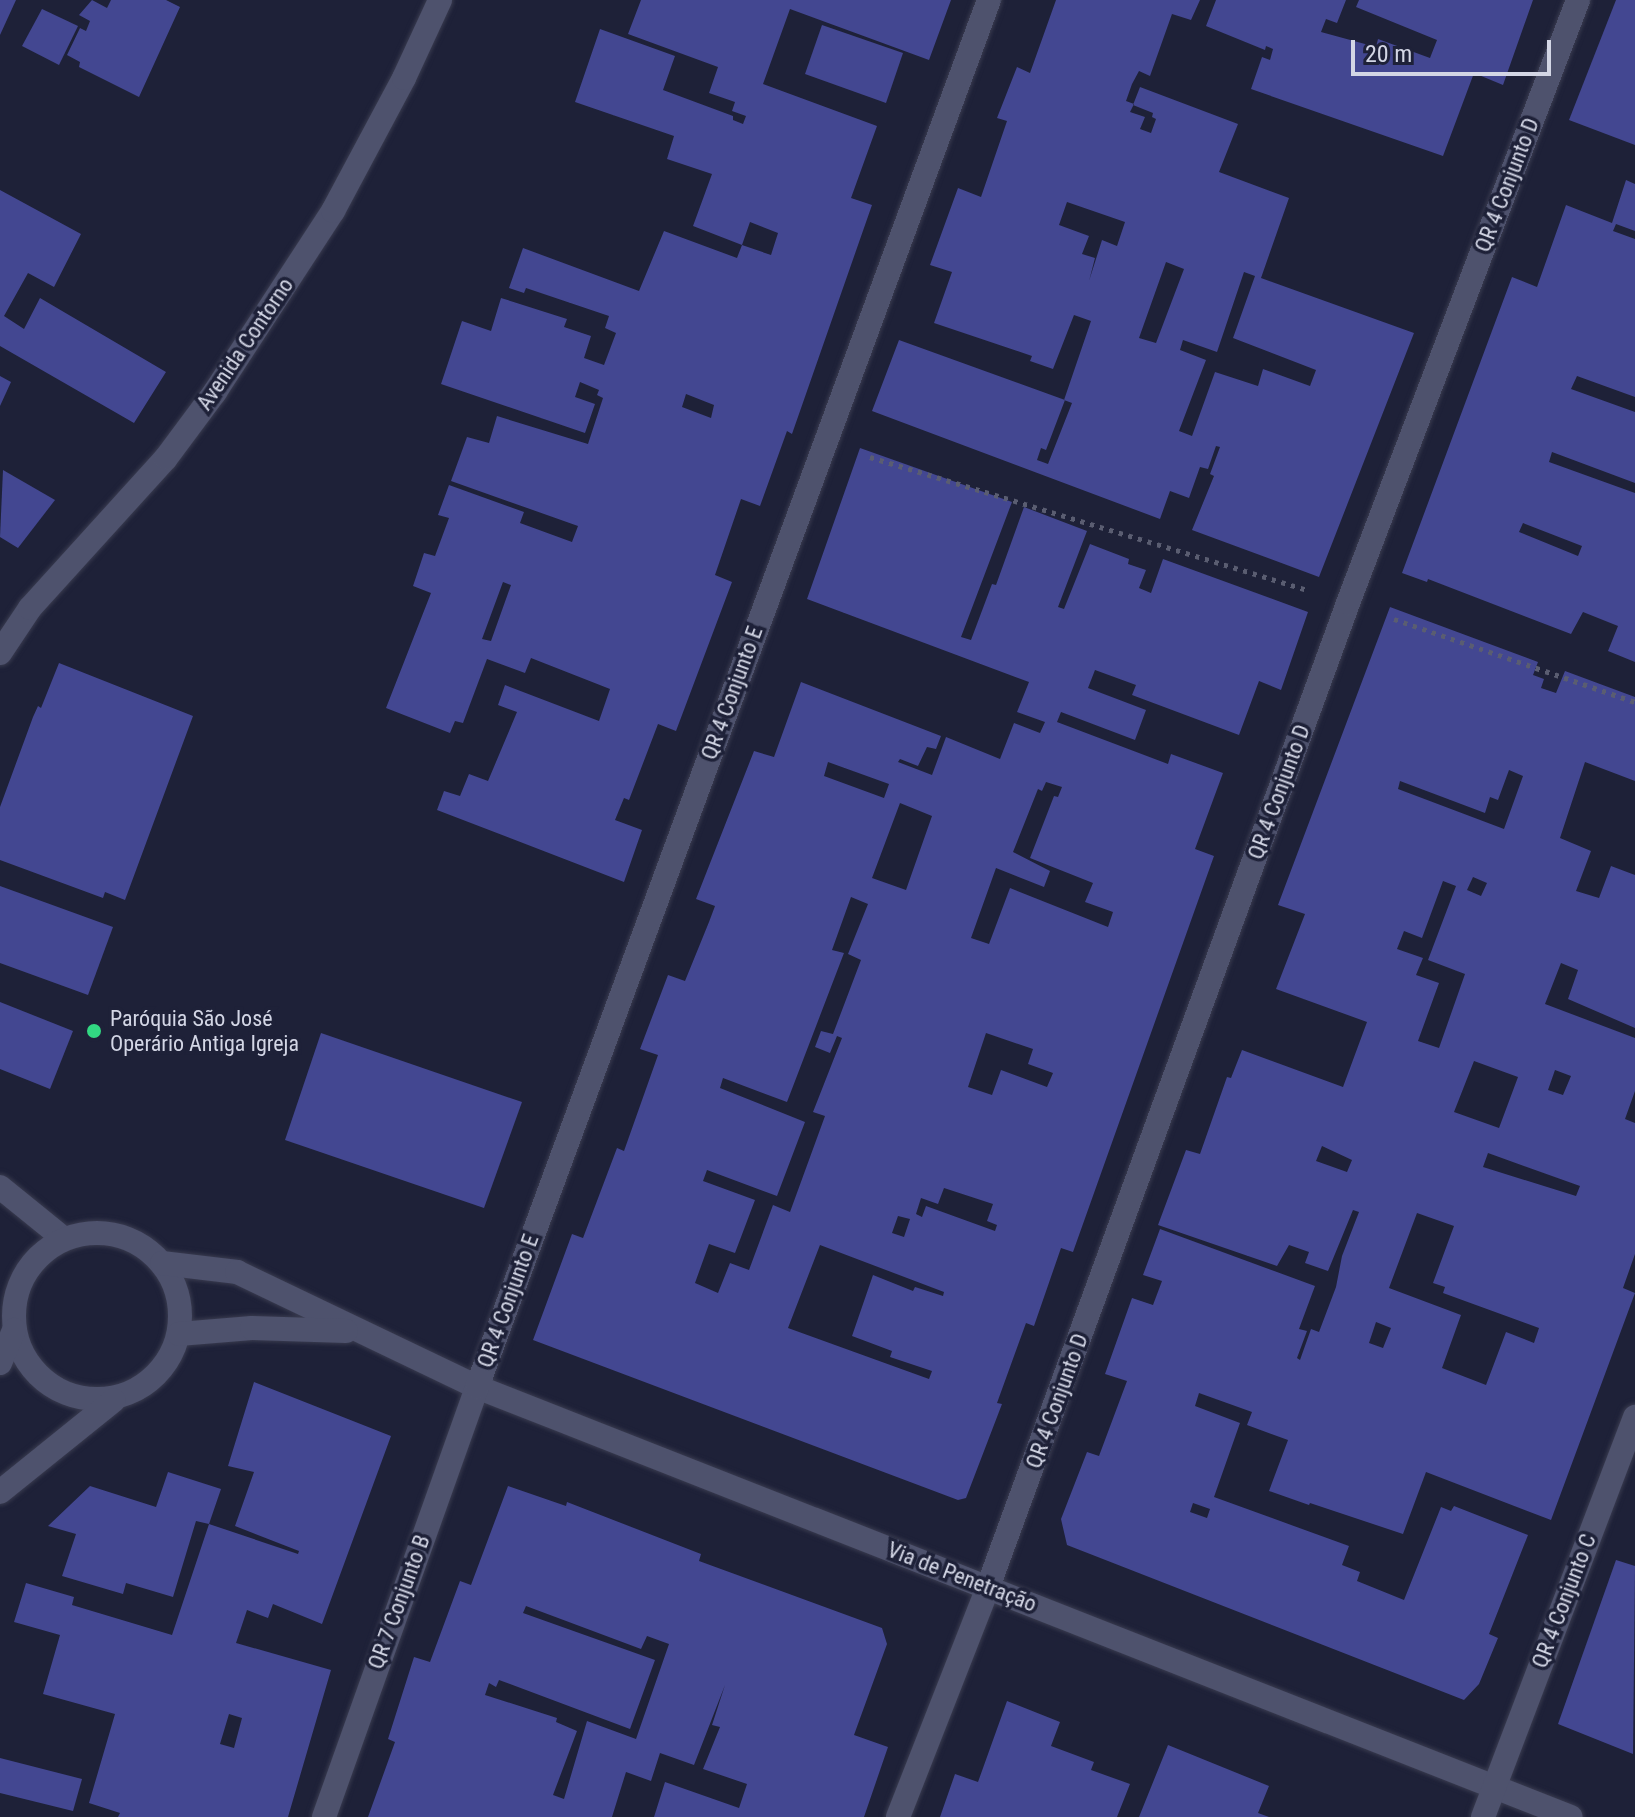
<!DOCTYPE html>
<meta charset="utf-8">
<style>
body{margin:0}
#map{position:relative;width:1635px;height:1817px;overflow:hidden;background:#1e2138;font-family:"Roboto Condensed",sans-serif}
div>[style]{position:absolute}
.building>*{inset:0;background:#434791}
.path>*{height:5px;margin-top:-2.5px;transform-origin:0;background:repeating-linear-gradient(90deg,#5a5d71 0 4px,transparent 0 10px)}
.roads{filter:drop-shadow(0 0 2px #393b4f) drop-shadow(0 0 2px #393b4f)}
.minor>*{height:24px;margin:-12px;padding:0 12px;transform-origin:12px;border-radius:12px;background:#4e526d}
.minor>.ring{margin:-12px;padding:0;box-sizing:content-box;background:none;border:24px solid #4e526d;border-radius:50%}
.dots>*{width:22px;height:22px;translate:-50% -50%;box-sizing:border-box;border:4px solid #1e2138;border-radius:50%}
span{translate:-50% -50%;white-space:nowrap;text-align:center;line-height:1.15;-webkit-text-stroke:7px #1e2138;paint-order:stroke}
.street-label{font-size:22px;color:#d3d6e5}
.poi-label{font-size:22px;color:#d3d6e5}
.left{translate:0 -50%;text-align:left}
.scale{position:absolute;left:1351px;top:40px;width:200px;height:36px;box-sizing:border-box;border:4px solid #d3d6e5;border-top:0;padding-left:10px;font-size:24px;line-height:28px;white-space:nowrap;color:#d3d6e5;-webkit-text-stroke:6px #1e2138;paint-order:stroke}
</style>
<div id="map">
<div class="building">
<i style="clip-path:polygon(0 0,16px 0,0 35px)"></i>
<i style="clip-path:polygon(92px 0,107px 8px,111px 0,166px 0,180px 7px,139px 97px,79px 67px,80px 62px,67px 55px,80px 28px,86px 31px,90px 21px,79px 15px)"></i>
<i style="clip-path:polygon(evenodd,641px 0,951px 0,929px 60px,790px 9px,763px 84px,877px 126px,851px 198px,872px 205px,792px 434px,787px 431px,760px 506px,741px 499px,715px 575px,732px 582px,676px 731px,658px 724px,629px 800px,624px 798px,615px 820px,642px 830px,624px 882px,437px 810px,444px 791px,460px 796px,469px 774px,488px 781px,517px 712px,498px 705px,505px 685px,599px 721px,610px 689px,531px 658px,525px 673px,487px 659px,463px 723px,455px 721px,450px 733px,386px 708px,431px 593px,413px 586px,424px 553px,435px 556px,449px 518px,438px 515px,449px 485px,524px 512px,520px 523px,572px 542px,578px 526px,451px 481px,467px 437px,489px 443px,497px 416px,588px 444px,603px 398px,597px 395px,599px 390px,580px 382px,575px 397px,595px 404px,585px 433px,441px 384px,462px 321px,491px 331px,501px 298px,567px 319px,564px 327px,591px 336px,584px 358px,604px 365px,616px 333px,605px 328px,609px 316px,526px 288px,524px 293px,509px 288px,523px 248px,639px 291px,664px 231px,737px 258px,742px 245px,771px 255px,778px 233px,750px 222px,742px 245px,693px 226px,712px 174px,667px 159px,674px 136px,575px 102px,600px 29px,675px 56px,663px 90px,733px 116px,733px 120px,743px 124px,746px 116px,732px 111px,735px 102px,709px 93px,718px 67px,628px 34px,641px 0,686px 394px,714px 405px,711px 418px,682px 407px,686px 394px,641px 0,503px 582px,511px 585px,491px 641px,482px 639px,503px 582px)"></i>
<i style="clip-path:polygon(evenodd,1056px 0,1200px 0,1191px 20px,1172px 14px,1150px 76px,1139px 71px,1132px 84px,1126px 101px,1134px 104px,1130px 112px,1145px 117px,1140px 129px,1151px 133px,1156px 119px,1152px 117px,1153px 113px,1133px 105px,1140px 87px,1238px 124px,1219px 172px,1289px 198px,1261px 278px,1414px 333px,1319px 577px,1192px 530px,1214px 476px,1210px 474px,1220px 447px,1216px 446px,1208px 469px,1200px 467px,1189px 498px,1170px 491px,1160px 519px,872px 411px,899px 340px,1065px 400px,1046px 450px,1041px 448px,1037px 460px,1048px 464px,1072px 403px,1064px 400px,1091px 321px,1074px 315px,1053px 369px,1030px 361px,1032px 356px,934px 323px,952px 272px,930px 265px,958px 188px,981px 197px,1007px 121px,997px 118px,1017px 67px,1030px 73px,1056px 0,1067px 202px,1125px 222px,1117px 246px,1102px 240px,1089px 281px,1095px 258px,1082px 254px,1089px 236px,1059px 225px,1067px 202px,1056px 0,1166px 262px,1184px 269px,1156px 343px,1139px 338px,1166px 262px,1056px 0,1244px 272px,1255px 276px,1233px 338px,1316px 370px,1310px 386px,1263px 369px,1258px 386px,1215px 372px,1192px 436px,1179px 431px,1206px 360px,1180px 350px,1183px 340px,1217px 352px,1244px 272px)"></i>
<i style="clip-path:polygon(1216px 0,1346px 0,1337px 23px,1326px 19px,1321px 32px,1376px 47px,1378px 39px,1430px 58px,1437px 40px,1356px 7px,1359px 0,1533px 0,1503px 85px,1474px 73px,1443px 156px,1251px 89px,1262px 57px,1270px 60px,1273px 49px,1266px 46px,1265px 50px,1206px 26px)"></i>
<i style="clip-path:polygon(1616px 0,1635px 0,1635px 145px,1569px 120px)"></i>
<i style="clip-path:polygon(42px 9px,78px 26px,59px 65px,22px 46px)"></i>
<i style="clip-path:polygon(822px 25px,903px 53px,886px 103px,805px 74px)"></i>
<i style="clip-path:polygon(evenodd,1626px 180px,1635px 184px,1635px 231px,1616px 224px,1613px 231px,1635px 239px,1635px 397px,1577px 376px,1571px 389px,1635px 412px,1635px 483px,1552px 452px,1549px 462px,1635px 493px,1635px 662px,1608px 651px,1618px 626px,1583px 612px,1571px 634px,1428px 579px,1427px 582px,1402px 573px,1512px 277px,1537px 287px,1566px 205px,1612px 223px,1626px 180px,1523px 523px,1582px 546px,1578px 556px,1519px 532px,1523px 523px)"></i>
<i style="clip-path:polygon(0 190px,81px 234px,54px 287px,28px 273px,4px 316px,24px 329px,40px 298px,166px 372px,134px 423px,0 346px)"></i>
<i style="clip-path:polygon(0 376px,11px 382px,0 406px)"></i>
<i style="clip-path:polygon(evenodd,860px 448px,1012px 502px,961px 637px,971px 640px,992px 584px,996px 585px,1024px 507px,1087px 531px,1058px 607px,1064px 609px,1090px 544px,1129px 559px,1128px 564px,1146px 570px,1139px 588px,1151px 593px,1163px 559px,1308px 612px,1281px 690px,1259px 681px,1239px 735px,1132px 695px,1136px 685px,1095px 670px,1088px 688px,1146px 710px,1135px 740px,1061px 712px,1057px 722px,1168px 764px,1171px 754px,1223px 773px,1195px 849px,1214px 856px,1073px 1252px,1061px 1248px,1034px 1326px,1026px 1323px,997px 1403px,1002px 1404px,966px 1498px,958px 1500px,533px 1340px,572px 1234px,583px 1238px,617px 1148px,624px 1151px,658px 1055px,640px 1049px,668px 975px,685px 981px,709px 922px,715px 906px,696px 899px,754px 751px,774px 757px,801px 682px,941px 736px,936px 749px,927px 747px,918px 766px,900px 759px,898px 762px,932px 775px,946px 737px,1000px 759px,1014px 723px,1040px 733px,1045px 722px,1017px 712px,1029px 682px,807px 599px,860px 448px,828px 762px,889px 784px,884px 798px,824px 776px,828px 762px,860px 448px,1046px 782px,1062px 787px,1058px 797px,1054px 796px,1030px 858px,1093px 883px,1085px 902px,1113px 912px,1108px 927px,1010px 888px,989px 944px,971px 938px,996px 868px,1044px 887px,1050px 871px,1013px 852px,1038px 789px,1042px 791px,1046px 782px,860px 448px,900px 803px,932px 816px,906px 890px,872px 878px,900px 803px,860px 448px,851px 897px,868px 904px,848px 954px,861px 960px,833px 1034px,821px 1031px,815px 1047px,830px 1053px,837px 1036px,842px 1038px,813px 1112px,825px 1116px,790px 1212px,773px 1205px,749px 1270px,730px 1263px,718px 1293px,695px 1283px,709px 1244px,735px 1253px,755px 1200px,703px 1181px,707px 1170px,777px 1196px,805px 1122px,720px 1088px,723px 1078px,787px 1102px,844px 953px,832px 950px,851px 897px,860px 448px,986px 1033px,1033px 1049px,1028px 1064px,1053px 1073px,1047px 1087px,1001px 1070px,992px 1095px,968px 1087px,986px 1033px,860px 448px,944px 1188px,993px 1204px,987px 1221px,997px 1225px,995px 1231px,926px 1206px,922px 1217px,916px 1214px,921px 1198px,938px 1204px,944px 1188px,860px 448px,898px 1216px,910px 1219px,904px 1237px,892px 1233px,898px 1216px,860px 448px,820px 1245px,944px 1292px,943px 1296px,915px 1287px,913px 1291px,873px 1275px,852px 1336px,892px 1351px,890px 1357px,932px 1371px,929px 1379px,788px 1328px,820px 1245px)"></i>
<i style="clip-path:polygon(3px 470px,55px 500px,18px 548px,0 537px)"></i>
<i style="clip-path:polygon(evenodd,1390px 607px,1538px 662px,1533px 675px,1544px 679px,1541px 688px,1556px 693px,1565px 671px,1635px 697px,1635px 781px,1585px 762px,1560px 838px,1591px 851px,1576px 891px,1599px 898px,1611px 866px,1635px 875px,1635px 1028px,1568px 999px,1578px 970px,1561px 963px,1545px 1004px,1635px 1038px,1635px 1091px,1625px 1119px,1635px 1123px,1635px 1254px,1623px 1288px,1635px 1293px,1551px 1520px,1426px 1472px,1403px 1534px,1310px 1503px,1309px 1505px,1269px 1491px,1288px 1440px,1247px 1425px,1252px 1412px,1199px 1393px,1195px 1406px,1240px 1423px,1214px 1497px,1349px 1546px,1342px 1565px,1360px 1572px,1357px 1581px,1404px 1600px,1441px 1507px,1451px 1511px,1454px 1506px,1528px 1535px,1489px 1634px,1498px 1638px,1479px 1684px,1464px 1700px,1067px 1545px,1061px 1519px,1087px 1452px,1099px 1456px,1127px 1381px,1105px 1374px,1132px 1298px,1153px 1305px,1162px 1281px,1143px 1275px,1160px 1229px,1315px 1286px,1299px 1329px,1307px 1331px,1297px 1358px,1300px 1360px,1311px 1329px,1319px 1332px,1336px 1287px,1342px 1256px,1359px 1212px,1353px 1210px,1328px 1271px,1305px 1263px,1309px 1252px,1289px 1245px,1277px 1266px,1158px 1225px,1186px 1150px,1200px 1154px,1227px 1077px,1231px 1078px,1242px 1050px,1343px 1087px,1367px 1022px,1276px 989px,1305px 914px,1278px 905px,1390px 607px,1509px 770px,1523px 776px,1504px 829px,1398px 789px,1400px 781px,1485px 813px,1490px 797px,1498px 800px,1509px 770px,1390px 607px,1473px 877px,1487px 883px,1481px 896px,1467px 890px,1473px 877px,1390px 607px,1443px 881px,1456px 886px,1428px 960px,1465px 974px,1439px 1048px,1418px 1041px,1439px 983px,1416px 975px,1423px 958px,1397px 949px,1404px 931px,1422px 938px,1443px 881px,1390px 607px,1474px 1061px,1518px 1077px,1499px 1128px,1454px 1112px,1474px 1061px,1390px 607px,1555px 1070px,1571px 1076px,1563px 1095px,1548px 1090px,1555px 1070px,1390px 607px,1322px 1146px,1352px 1160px,1347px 1172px,1316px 1161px,1322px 1146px,1390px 607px,1488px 1153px,1580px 1186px,1576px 1196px,1483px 1167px,1488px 1153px,1390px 607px,1417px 1213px,1454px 1226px,1433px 1283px,1445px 1287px,1443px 1293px,1539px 1328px,1534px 1343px,1506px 1332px,1486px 1385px,1442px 1368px,1461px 1315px,1389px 1288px,1417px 1213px,1390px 607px,1376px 1322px,1391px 1328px,1383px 1348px,1369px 1343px,1376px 1322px,1390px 607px,1193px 1503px,1210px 1509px,1207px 1518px,1190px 1512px,1193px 1503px)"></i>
<i style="clip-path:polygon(59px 663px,193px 716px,125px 900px,105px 892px,103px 898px,0 860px,0 807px,33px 717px,38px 706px,41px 708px)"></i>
<i style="clip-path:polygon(0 886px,113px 927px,88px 995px,0 963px)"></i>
<i style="clip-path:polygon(0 1002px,73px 1031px,50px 1089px,0 1069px)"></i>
<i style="clip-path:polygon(321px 1033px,522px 1102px,484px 1208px,285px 1140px)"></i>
<i style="clip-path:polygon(evenodd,254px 1382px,391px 1436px,322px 1624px,273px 1604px,268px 1618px,247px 1610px,236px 1643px,331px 1670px,288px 1817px,118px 1817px,120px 1813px,89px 1803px,115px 1714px,43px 1694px,60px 1635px,14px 1622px,26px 1583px,74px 1597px,72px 1605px,172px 1635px,209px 1524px,298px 1554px,299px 1551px,235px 1526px,254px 1472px,228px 1466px,254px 1382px,229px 1714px,242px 1718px,234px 1748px,220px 1744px,229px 1714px)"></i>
<i style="clip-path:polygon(168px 1472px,221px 1489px,209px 1524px,196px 1521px,173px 1597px,126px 1583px,123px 1594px,62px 1576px,76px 1534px,48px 1526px,90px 1486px,156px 1507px)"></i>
<i style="clip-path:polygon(evenodd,508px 1486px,566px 1506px,567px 1502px,701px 1554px,699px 1561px,882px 1628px,887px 1644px,854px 1735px,888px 1747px,864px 1817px,654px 1817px,665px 1782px,739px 1808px,747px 1784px,703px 1769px,720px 1727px,712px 1725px,725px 1685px,694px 1765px,660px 1753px,651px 1781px,626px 1772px,612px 1817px,368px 1817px,395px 1742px,388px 1739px,414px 1657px,430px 1662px,460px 1581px,471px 1585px,508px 1486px,526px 1606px,641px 1649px,647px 1636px,669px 1644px,636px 1739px,587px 1721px,564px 1799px,553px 1795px,577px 1731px,556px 1722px,557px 1718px,485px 1695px,489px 1683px,496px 1687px,499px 1680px,630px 1729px,655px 1660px,523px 1613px,526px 1606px)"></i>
<i style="clip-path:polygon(1616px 1560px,1635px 1566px,1633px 1754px,1558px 1724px)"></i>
<i style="clip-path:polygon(1007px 1701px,1060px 1722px,1051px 1746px,1094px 1762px,1091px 1770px,1130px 1784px,1117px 1817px,940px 1817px,955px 1774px,978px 1782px)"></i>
<i style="clip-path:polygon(1168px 1745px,1269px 1786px,1258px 1813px,1269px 1817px,1139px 1817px)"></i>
<i style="clip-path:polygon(0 1758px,82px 1779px,73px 1811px,0 1793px)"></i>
</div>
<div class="path">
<i style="left:870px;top:457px;width:455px;rotate:16.9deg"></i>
<i style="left:1394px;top:619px;width:255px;rotate:19deg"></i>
</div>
<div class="roads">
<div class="minor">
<i style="left:0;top:653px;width:54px;rotate:-56.3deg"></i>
<i style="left:30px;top:608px;width:202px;rotate:-47.8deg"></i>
<i style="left:166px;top:458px;width:82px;rotate:-53.4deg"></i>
<i style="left:215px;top:392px;width:216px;rotate:-56.9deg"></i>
<i style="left:333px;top:211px;width:151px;rotate:-61.9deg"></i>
<i style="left:404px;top:78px;width:86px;rotate:-65.2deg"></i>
<i style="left:0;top:1187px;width:81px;rotate:39deg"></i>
<i class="ring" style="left:14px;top:1233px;width:142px;height:142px"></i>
<i style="left:162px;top:1263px;width:76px;rotate:6.8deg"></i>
<i style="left:237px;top:1272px;width:266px;rotate:25.6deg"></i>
<i style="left:477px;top:1387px;width:1175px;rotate:21.46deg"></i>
<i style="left:179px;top:1334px;width:73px;rotate:-4.7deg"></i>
<i style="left:252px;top:1328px;width:94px;rotate:1.8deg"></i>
<i style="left:0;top:1363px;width:36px;rotate:-67deg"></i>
<i style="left:0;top:1492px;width:146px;rotate:-38.9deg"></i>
<i style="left:324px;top:1817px;width:456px;rotate:-70.4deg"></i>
<i style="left:477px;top:1387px;width:1478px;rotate:-69.74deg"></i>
<i style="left:898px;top:1817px;width:247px;rotate:-68.6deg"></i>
<i style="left:988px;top:1587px;width:1048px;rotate:-69.9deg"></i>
<i style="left:1348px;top:603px;width:645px;rotate:-69.12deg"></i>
<i style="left:1483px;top:1817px;width:428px;rotate:-69.2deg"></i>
</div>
</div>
<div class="dots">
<i style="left:94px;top:1031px;background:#32d882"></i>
</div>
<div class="street-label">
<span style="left:1507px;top:185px;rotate:-69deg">QR 4 Conjunto D</span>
<span style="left:245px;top:344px;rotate:-56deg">Avenida Contorno</span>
<span style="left:732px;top:693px;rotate:-70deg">QR 4 Conjunto E</span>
<span style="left:1279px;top:792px;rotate:-70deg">QR 4 Conjunto D</span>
<span style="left:508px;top:1301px;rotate:-70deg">QR 4 Conjunto E</span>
<span style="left:1057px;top:1401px;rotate:-70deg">QR 4 Conjunto D</span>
<span style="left:962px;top:1577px;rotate:21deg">Via de Penetração</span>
<span style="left:1564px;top:1601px;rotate:-69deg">QR 4 Conjunto C</span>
<span style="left:399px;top:1602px;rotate:-70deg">QR 7 Conjunto B</span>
</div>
<div class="poi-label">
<span class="left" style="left:110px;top:1031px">Paróquia São José<br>Operário Antiga Igreja</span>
</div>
<div class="scale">20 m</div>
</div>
